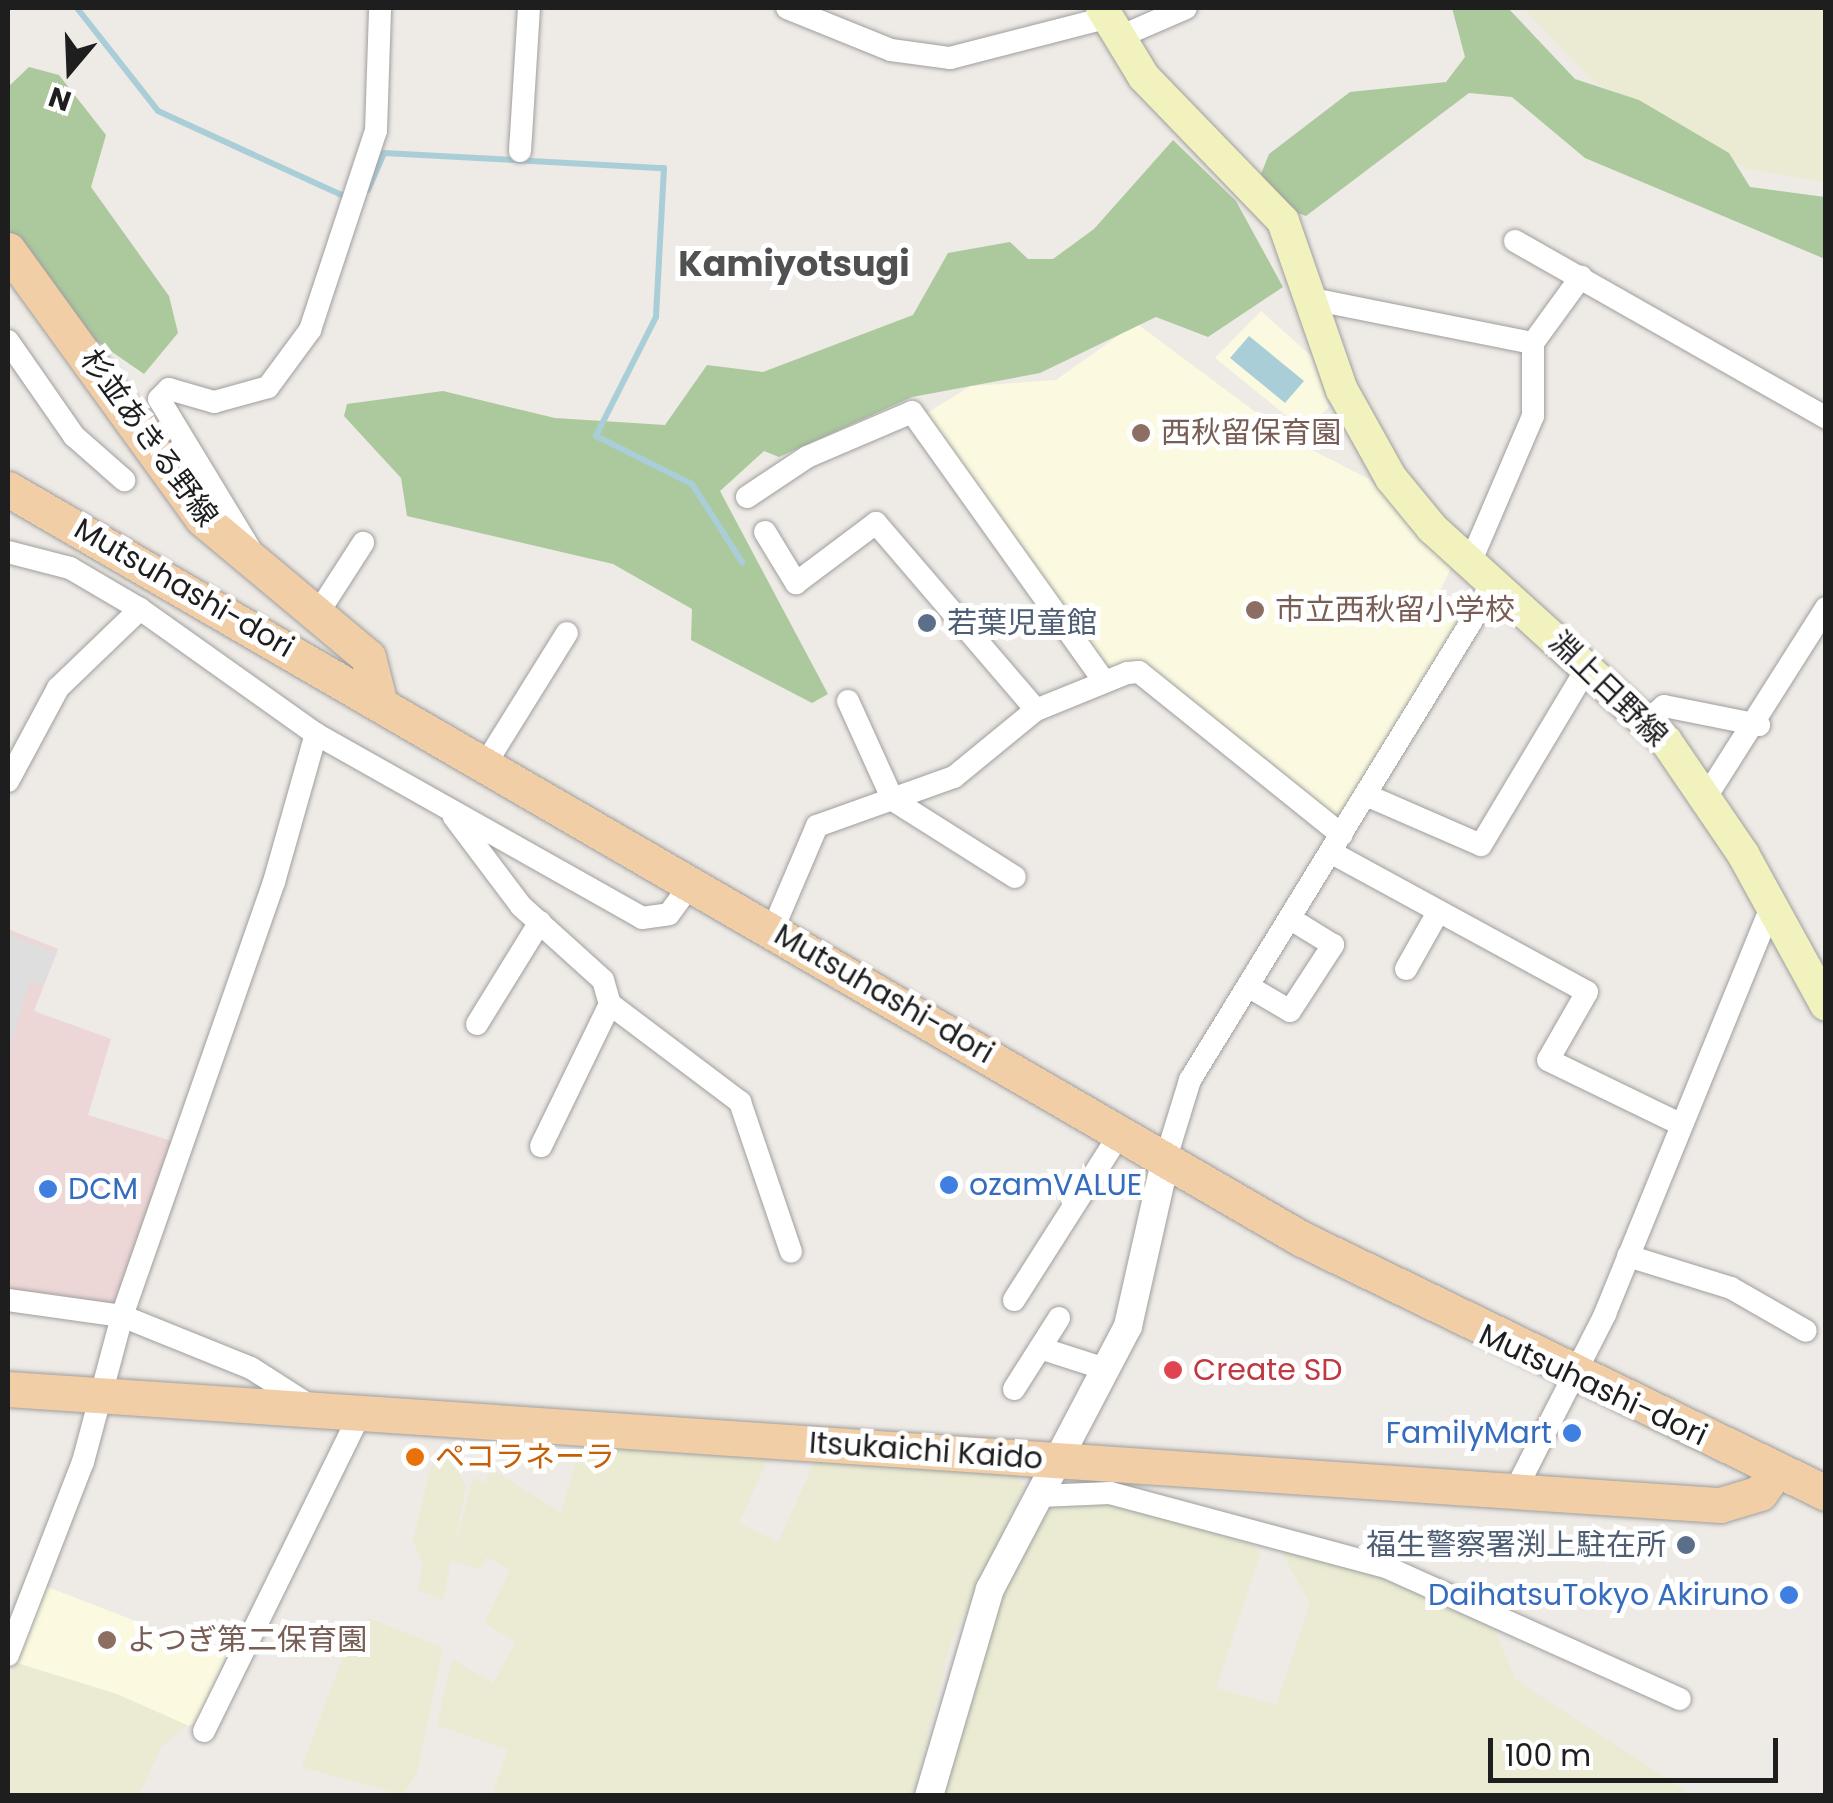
<!DOCTYPE html>
<meta charset="utf-8">
<style>
body{margin:0}
#map{position:relative;width:1833px;height:1803px;overflow:hidden;background:#eeeae5;font-family:Poppins,"Noto Sans JP",sans-serif}
div>[style]{position:absolute}
.commercial>*{inset:0;background:#edd6d6}
.education>*{inset:0;background:#fbfae0}
.farmland>*{inset:0;background:#eaebd2}
.forest>*{inset:0;background:#acc99e}
.parking>*{inset:0;background:#dedede}
.water>*{inset:0;background:#aaced7}
.stream>*{height:6px;margin:-3px;padding:0 3px;transform-origin:3px;border-radius:3px;background:#aaced7}
.roads{filter:drop-shadow(0 0 2px #9f9f9f) drop-shadow(0 0 2px #9f9f9f)}
.minor>*{height:22px;margin:-11px;padding:0 11px;transform-origin:11px;border-radius:11px;background:#fff}
.tertiary>*{height:28px;margin:-14px;padding:0 14px;transform-origin:14px;border-radius:14px;background:#fff}
.secondary>*{height:32px;margin:-16px;padding:0 16px;transform-origin:16px;border-radius:16px;background:#f2f2be}
.primary>*{height:35px;margin:-17.5px;padding:0 17.5px;transform-origin:17.5px;border-radius:17.5px;background:#f2cea6}
.dots>*{width:28px;height:28px;translate:-50% -50%;box-sizing:border-box;border:5px solid #fff;border-radius:50%}
span{translate:-50% -50%;white-space:nowrap;text-align:center;line-height:1.15;-webkit-text-stroke:10px #fff;paint-order:stroke}
.education-label{font-size:30px;color:#785e54}
.left{translate:0 -50%;text-align:left}
.street-label{font-size:30px;color:#1e1e1e}
.service-label{font-size:30px;color:#4e5e75}
.right{translate:-100% -50%;text-align:right}
.shop-label{font-size:30px;color:#366cbe}
.health-label{font-size:30px;color:#be3a42}
.food-label{font-size:30px;color:#c56008}
.quarter-label{font-size:35px;color:#515151;font-weight:700}
.frame{position:absolute;inset:0;border:10px solid #1e1e1e;pointer-events:none}
.north{position:absolute;left:20px;top:20px;width:100px;height:100px;-webkit-text-stroke:8px #fff;paint-order:stroke;rotate:199deg;font-size:28px;font-weight:700;line-height:40px;text-align:center;color:#1e1e1e}
.north::after{content:'';display:block;margin:auto;width:35px;height:45px;background:#1e1e1e;clip-path:polygon(50% 0,100% 100%,50% 72%,0 100%)}
.scale{position:absolute;left:1488px;top:1738px;width:290px;height:45px;box-sizing:border-box;border:5px solid #1e1e1e;border-top:0;padding-left:12px;font-size:30px;line-height:35px;white-space:nowrap;color:#1e1e1e;-webkit-text-stroke:8px #fff;paint-order:stroke}
</style>
<div id="map">
<div class="commercial">
<i style="clip-path:polygon(8px 929px,58px 949px,34px 1011px,111px 1039px,88px 1115px,175px 1142px,114px 1308px,8px 1296px)"></i>
</div>
<div class="education">
<i style="clip-path:polygon(1261px 311px,1312px 357px,1329px 407px,1304px 430px,1215px 358px)"></i>
<i style="clip-path:polygon(1136px 323px,1296px 442px,1369px 479px,1451px 568px,1436px 599px,1464px 620px,1343px 818px,1331px 819px,1140px 664px,1104px 671px,922px 416px,971px 386px,1056px 380px)"></i>
<i style="clip-path:polygon(45px 1586px,226px 1656px,198px 1722px,188px 1726px,17px 1663px)"></i>
</div>
<div class="farmland">
<i style="clip-path:polygon(1523px 8px,1825px 8px,1825px 182px,1747px 169px,1592px 80px)"></i>
<i style="clip-path:polygon(582px 1442px,768px 1457px,739px 1523px,778px 1542px,816px 1459px,1015px 1473px,1024px 1488px,950px 1645px,913px 1795px,492px 1795px,508px 1750px,437px 1725px,452px 1659px,493px 1683px,516px 1642px,484px 1623px,510px 1570px,487px 1557px,480px 1569px,451px 1561px,473px 1478px,485px 1483px,491px 1469px,561px 1513px)"></i>
<i style="clip-path:polygon(434px 1454px,448px 1454px,466px 1487px,443px 1600px,418px 1590px,423px 1564px,413px 1541px)"></i>
<i style="clip-path:polygon(1111px 1502px,1233px 1531px,1261px 1552px,1216px 1688px,1276px 1705px,1310px 1604px,1275px 1540px,1466px 1607px,1495px 1632px,1516px 1680px,1692px 1795px,939px 1796px,976px 1650px,1045px 1506px)"></i>
<i style="clip-path:polygon(369px 1618px,443px 1648px,417px 1772px,403px 1795px,302px 1767px,348px 1642px)"></i>
<i style="clip-path:polygon(17px 1663px,117px 1694px,187px 1725px,161px 1747px,139px 1795px,8px 1795px,8px 1679px)"></i>
</div>
<div class="forest">
<i style="clip-path:polygon(1452px 8px,1508px 8px,1575px 79px,1639px 100px,1729px 153px,1750px 187px,1825px 197px,1825px 259px,1585px 158px,1512px 97px,1469px 93px,1306px 216px,1284px 208px,1261px 174px,1269px 154px,1350px 92px,1446px 82px,1465px 57px)"></i>
<i style="clip-path:polygon(29px 67px,59px 75px,106px 135px,91px 187px,169px 296px,178px 333px,144px 374px,8px 280px,8px 87px)"></i>
<i style="clip-path:polygon(1173px 140px,1236px 201px,1283px 287px,1208px 337px,1156px 317px,1040px 373px,912px 397px,779px 457px,764px 451px,720px 491px,828px 694px,812px 703px,691px 640px,692px 609px,613px 564px,407px 516px,401px 478px,344px 416px,347px 404px,443px 391px,555px 418px,665px 425px,707px 365px,763px 372px,913px 315px,948px 253px,1010px 242px,1028px 259px,1053px 259px,1094px 229px)"></i>
</div>
<div class="parking">
<i style="clip-path:polygon(8px 934px,57px 953px,43px 986px,30px 982px,9px 1051px)"></i>
</div>
<div class="water">
<i style="clip-path:polygon(1249px 336px,1304px 381px,1285px 403px,1230px 358px)"></i>
</div>
<div class="stream">
<i style="left:77px;top:8px;width:131px;rotate:51.8deg"></i>
<i style="left:158px;top:111px;width:211px;rotate:24.6deg"></i>
<i style="left:368px;top:190px;width:40px;rotate:-66.6deg"></i>
<i style="left:384px;top:153px;width:280px;rotate:3.1deg"></i>
<i style="left:664px;top:168px;width:149px;rotate:93.1deg"></i>
<i style="left:656px;top:317px;width:133px;rotate:116.8deg"></i>
<i style="left:596px;top:436px;width:107px;rotate:26.6deg"></i>
<i style="left:692px;top:484px;width:93px;rotate:57.3deg"></i>
</div>
<div class="roads">
<div class="minor">
<i style="left:787px;top:8px;width:112px;rotate:22deg"></i>
<i style="left:891px;top:50px;width:60px;rotate:7.7deg"></i>
<i style="left:950px;top:58px;width:161px;rotate:-14.4deg"></i>
<i style="left:1117px;top:38px;width:75px;rotate:-23.5deg"></i>
<i style="left:520px;top:151px;width:143px;rotate:-86.4deg"></i>
<i style="left:1515px;top:241px;width:358px;rotate:29.6deg"></i>
<i style="left:1317px;top:300px;width:220px;rotate:11.3deg"></i>
<i style="left:8px;top:341px;width:116px;rotate:55.2deg"></i>
<i style="left:74px;top:436px;width:67px;rotate:41.3deg"></i>
<i style="left:747px;top:497px;width:72px;rotate:-33.7deg"></i>
<i style="left:807px;top:457px;width:114px;rotate:-23.2deg"></i>
<i style="left:912px;top:412px;width:330px;rotate:54.5deg"></i>
<i style="left:765px;top:532px;width:60px;rotate:58.7deg"></i>
<i style="left:796px;top:583px;width:100px;rotate:-36.9deg"></i>
<i style="left:876px;top:523px;width:246px;rotate:49.4deg"></i>
<i style="left:8px;top:552px;width:64px;rotate:14.5deg"></i>
<i style="left:70px;top:568px;width:81px;rotate:30.4deg"></i>
<i style="left:140px;top:609px;width:216px;rotate:35.4deg"></i>
<i style="left:316px;top:734px;width:374px;rotate:29.4deg"></i>
<i style="left:642px;top:918px;width:27px;rotate:-8deg"></i>
<i style="left:669px;top:914px;width:39px;rotate:-54deg"></i>
<i style="left:253px;top:554px;width:181px;rotate:-121.2deg"></i>
<i style="left:159px;top:399px;width:14px;rotate:-45deg"></i>
<i style="left:169px;top:389px;width:47px;rotate:16.1deg"></i>
<i style="left:214px;top:402px;width:56px;rotate:-15.5deg"></i>
<i style="left:268px;top:387px;width:71px;rotate:-53.6deg"></i>
<i style="left:310px;top:330px;width:210px;rotate:-71.7deg"></i>
<i style="left:376px;top:131px;width:123px;rotate:-88.1deg"></i>
<i style="left:1470px;top:563px;width:160px;rotate:-66.8deg"></i>
<i style="left:1533px;top:416px;width:73px;rotate:-90deg"></i>
<i style="left:1533px;top:343px;width:82px;rotate:-54deg"></i>
<i style="left:316px;top:616px;width:87px;rotate:-57.2deg"></i>
<i style="left:848px;top:701px;width:109px;rotate:65.6deg"></i>
<i style="left:893px;top:800px;width:144px;rotate:32.3deg"></i>
<i style="left:1648px;top:720px;width:21px;rotate:-41deg"></i>
<i style="left:1664px;top:706px;width:97px;rotate:11.3deg"></i>
<i style="left:486px;top:763px;width:153px;rotate:-58.1deg"></i>
<i style="left:8px;top:781px;width:106px;rotate:-61.7deg"></i>
<i style="left:58px;top:688px;width:114px;rotate:-43.9deg"></i>
<i style="left:1366px;top:795px;width:125px;rotate:23.5deg"></i>
<i style="left:1481px;top:845px;width:209px;rotate:-59.1deg"></i>
<i style="left:1706px;top:797px;width:224px;rotate:-57.6deg"></i>
<i style="left:454px;top:817px;width:111px;rotate:53deg"></i>
<i style="left:521px;top:906px;width:110px;rotate:42.1deg"></i>
<i style="left:603px;top:980px;width:25px;rotate:74deg"></i>
<i style="left:610px;top:1004px;width:158px;rotate:115.9deg"></i>
<i style="left:1334px;top:854px;width:288px;rotate:28.6deg"></i>
<i style="left:1587px;top:992px;width:78px;rotate:119.8deg"></i>
<i style="left:1548px;top:1060px;width:147px;rotate:25.9deg"></i>
<i style="left:773px;top:929px;width:112px;rotate:-66.9deg"></i>
<i style="left:817px;top:826px;width:145px;rotate:-19.7deg"></i>
<i style="left:954px;top:777px;width:106px;rotate:-39.3deg"></i>
<i style="left:1036px;top:710px;width:98px;rotate:-22.1deg"></i>
<i style="left:1127px;top:673px;width:12px;rotate:-5deg"></i>
<i style="left:1139px;top:672px;width:260px;rotate:38.8deg"></i>
<i style="left:1406px;top:969px;width:63px;rotate:-60.6deg"></i>
<i style="left:1251px;top:988px;width:45px;rotate:30.5deg"></i>
<i style="left:1290px;top:1011px;width:79px;rotate:-56.9deg"></i>
<i style="left:1333px;top:945px;width:46px;rotate:-148.4deg"></i>
<i style="left:610px;top:1004px;width:163px;rotate:37deg"></i>
<i style="left:740px;top:1102px;width:158px;rotate:71.2deg"></i>
<i style="left:477px;top:1024px;width:120px;rotate:-58.3deg"></i>
<i style="left:1166px;top:1158px;width:82px;rotate:-72.9deg"></i>
<i style="left:1190px;top:1080px;width:583px;rotate:-58.46deg"></i>
<i style="left:1628px;top:1256px;width:108px;rotate:17.3deg"></i>
<i style="left:1731px;top:1288px;width:86px;rotate:29.8deg"></i>
<i style="left:8px;top:1300px;width:115px;rotate:8deg"></i>
<i style="left:122px;top:1316px;width:139px;rotate:22deg"></i>
<i style="left:251px;top:1368px;width:76px;rotate:32.6deg"></i>
<i style="left:1014px;top:1300px;width:199px;rotate:-57.5deg"></i>
<i style="left:1040px;top:1348px;width:71px;rotate:17.9deg"></i>
<i style="left:1014px;top:1389px;width:84px;rotate:-57.6deg"></i>
<i style="left:1515px;top:1491px;width:199px;rotate:-63deg"></i>
<i style="left:1605px;top:1314px;width:443px;rotate:-67.8deg"></i>
<i style="left:1040px;top:1496px;width:70px;rotate:-2.5deg"></i>
<i style="left:1110px;top:1493px;width:286px;rotate:15deg"></i>
<i style="left:1386px;top:1567px;width:322px;rotate:24.2deg"></i>
<i style="left:8px;top:1655px;width:207px;rotate:-68.8deg"></i>
<i style="left:83px;top:1462px;width:151px;rotate:-75deg"></i>
<i style="left:122px;top:1316px;width:460px;rotate:-70.7deg"></i>
<i style="left:274px;top:882px;width:154px;rotate:-74.2deg"></i>
<i style="left:204px;top:1731px;width:356px;rotate:-63.8deg"></i>
</div>
<div class="tertiary">
<i style="left:929px;top:1796px;width:216px;rotate:-73.6deg"></i>
<i style="left:990px;top:1589px;width:297px;rotate:-62.3deg"></i>
<i style="left:1128px;top:1326px;width:172px;rotate:-77.3deg"></i>
</div>
<div class="secondary">
<i style="left:1102px;top:8px;width:81px;rotate:58.7deg"></i>
<i style="left:1144px;top:77px;width:200px;rotate:46deg"></i>
<i style="left:1283px;top:221px;width:179px;rotate:70.8deg"></i>
<i style="left:1342px;top:390px;width:101px;rotate:60.9deg"></i>
<i style="left:1391px;top:478px;width:65px;rotate:50.6deg"></i>
<i style="left:1432px;top:528px;width:316px;rotate:42.3deg"></i>
<i style="left:1666px;top:741px;width:137px;rotate:55.7deg"></i>
<i style="left:1743px;top:854px;width:172px;rotate:61.2deg"></i>
</div>
<div class="primary">
<i style="left:8px;top:250px;width:332px;rotate:54.1deg"></i>
<i style="left:203px;top:519px;width:215px;rotate:39.9deg"></i>
<i style="left:368px;top:657px;width:44px;rotate:75.7deg"></i>
<i style="left:8px;top:489px;width:1496px;rotate:30.1deg"></i>
<i style="left:1302px;top:1239px;width:582px;rotate:25.86deg"></i>
<i style="left:8px;top:1389px;width:1716px;rotate:3.88deg"></i>
<i style="left:1720px;top:1505px;width:42px;rotate:-16.7deg"></i>
<i style="left:1760px;top:1493px;width:29px;rotate:-54deg"></i>
</div>
</div>
<div class="dots">
<i style="left:1141px;top:433px;background:#8d6e63"></i>
<i style="left:1255px;top:610px;background:#8d6e63"></i>
<i style="left:927px;top:623px;background:#5c6f8a"></i>
<i style="left:949px;top:1185px;background:#3f7fe0"></i>
<i style="left:48px;top:1189px;background:#3f7fe0"></i>
<i style="left:1173px;top:1370px;background:#e0444e"></i>
<i style="left:1572px;top:1433px;background:#3f7fe0"></i>
<i style="left:415px;top:1457px;background:#e8710a"></i>
<i style="left:1686px;top:1545px;background:#5c6f8a"></i>
<i style="left:1789px;top:1595px;background:#3f7fe0"></i>
<i style="left:107px;top:1640px;background:#8d6e63"></i>
</div>
<div class="education-label">
<span class="left" style="left:1161px;top:433px">西秋留保育園</span>
<span class="left" style="left:1275px;top:610px">市立西秋留小学校</span>
<span class="left" style="left:127px;top:1640px">よつぎ第二保育園</span>
</div>
<div class="street-label">
<span style="left:149px;top:438px;rotate:54deg">杉並あきる野線</span>
<span style="left:184px;top:588px;rotate:30deg">Mutsuhashi-dori</span>
<span style="left:1608px;top:689px;rotate:44deg">淵上日野線</span>
<span style="left:884px;top:994px;rotate:30deg">Mutsuhashi-dori</span>
<span style="left:1593px;top:1385px;rotate:25deg">Mutsuhashi-dori</span>
<span style="left:926px;top:1451px;rotate:4deg">Itsukaichi Kaido</span>
</div>
<div class="service-label">
<span class="left" style="left:947px;top:623px">若葉児童館</span>
<span class="right" style="left:1666px;top:1545px">福生警察署渕上駐在所</span>
</div>
<div class="shop-label">
<span class="left" style="left:969px;top:1185px">ozamVALUE</span>
<span class="left" style="left:68px;top:1189px">DCM</span>
<span class="right" style="left:1552px;top:1433px">FamilyMart</span>
<span class="right" style="left:1769px;top:1595px">DaihatsuTokyo Akiruno</span>
</div>
<div class="health-label">
<span class="left" style="left:1193px;top:1370px">Create SD</span>
</div>
<div class="food-label">
<span class="left" style="left:435px;top:1457px">ペコラネーラ</span>
</div>
<div class="quarter-label">
<span style="left:794px;top:264px">Kamiyotsugi</span>
</div>
<div class="frame"></div>
<div class="north">N</div>
<div class="scale">100 m</div>
</div>
